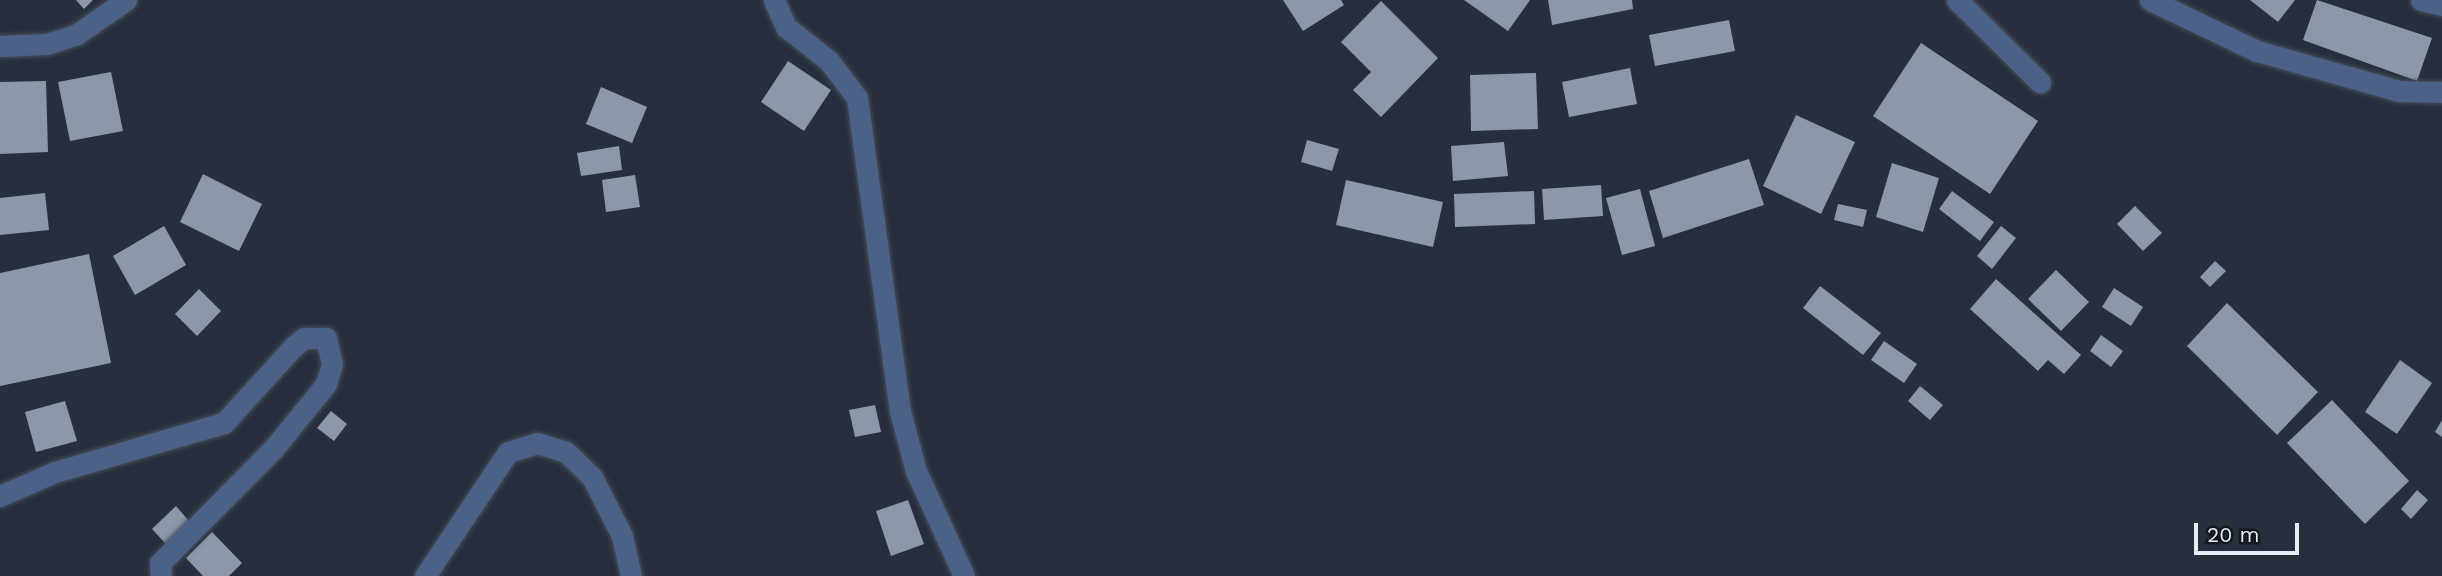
<!DOCTYPE html>
<style>
body{margin:0}
#map{position:relative;width:2442px;height:576px;overflow:hidden;background:#272f3d;font-family:"Work Sans",sans-serif}
div>[style]{position:absolute}
.building>*{inset:0;background:#8d97a8}
.roads{filter:drop-shadow(0 0 2px #464d5a) drop-shadow(0 0 2px #464d5a)}
.minor>*{height:21px;margin:-10.5px;padding:0 10.5px;transform-origin:10.5px;border-radius:10.5px;background:#4b6188}
span{translate:-50% -50%;white-space:nowrap;text-align:center;line-height:1.15;-webkit-text-stroke:7px #13171e;paint-order:stroke}
.scale{position:absolute;left:2194px;top:523px;width:105px;height:32px;box-sizing:border-box;border:4px solid #e6ebf5;border-top:0;padding-left:9px;font-size:21px;line-height:24px;white-space:nowrap;color:#e6ebf5;-webkit-text-stroke:5px #13171e;paint-order:stroke}
</style>
<div id="map">
<div class="building">
<i style="clip-path:polygon(76px 0,93px 0,84px 9px)"></i>
<i style="clip-path:polygon(1283px 0,1341px 0,1344px 5px,1303px 31px)"></i>
<i style="clip-path:polygon(1464px 0,1530px 0,1508px 31px)"></i>
<i style="clip-path:polygon(1548px 0,1632px 0,1633px 9px,1552px 25px)"></i>
<i style="clip-path:polygon(2250px 0,2295px 0,2278px 22px)"></i>
<i style="clip-path:polygon(2317px 0,2432px 38px,2417px 81px,2303px 40px)"></i>
<i style="clip-path:polygon(1381px 1px,1438px 58px,1381px 117px,1353px 90px,1371px 72px,1341px 42px)"></i>
<i style="clip-path:polygon(1729px 20px,1735px 51px,1655px 66px,1649px 35px)"></i>
<i style="clip-path:polygon(1921px 43px,2038px 121px,1990px 194px,1873px 116px)"></i>
<i style="clip-path:polygon(788px 61px,831px 90px,804px 131px,761px 102px)"></i>
<i style="clip-path:polygon(1630px 68px,1637px 104px,1569px 117px,1562px 82px)"></i>
<i style="clip-path:polygon(111px 72px,123px 131px,70px 141px,58px 82px)"></i>
<i style="clip-path:polygon(1536px 73px,1538px 129px,1471px 131px,1470px 75px)"></i>
<i style="clip-path:polygon(46px 81px,48px 152px,0 154px,0 82px)"></i>
<i style="clip-path:polygon(601px 87px,647px 107px,632px 143px,586px 124px)"></i>
<i style="clip-path:polygon(1796px 115px,1855px 142px,1821px 214px,1763px 186px)"></i>
<i style="clip-path:polygon(1307px 140px,1339px 149px,1332px 171px,1301px 162px)"></i>
<i style="clip-path:polygon(1504px 142px,1508px 176px,1453px 181px,1451px 146px)"></i>
<i style="clip-path:polygon(619px 146px,622px 170px,581px 176px,577px 153px)"></i>
<i style="clip-path:polygon(1749px 159px,1764px 205px,1663px 238px,1649px 191px)"></i>
<i style="clip-path:polygon(1892px 163px,1939px 178px,1923px 232px,1876px 217px)"></i>
<i style="clip-path:polygon(203px 174px,262px 204px,239px 251px,180px 222px)"></i>
<i style="clip-path:polygon(635px 175px,640px 207px,606px 212px,602px 180px)"></i>
<i style="clip-path:polygon(1346px 180px,1443px 202px,1433px 247px,1336px 225px)"></i>
<i style="clip-path:polygon(1601px 185px,1603px 216px,1544px 220px,1542px 189px)"></i>
<i style="clip-path:polygon(1640px 189px,1655px 246px,1622px 255px,1606px 198px)"></i>
<i style="clip-path:polygon(1534px 191px,1535px 224px,1455px 227px,1454px 194px)"></i>
<i style="clip-path:polygon(1952px 191px,1994px 222px,1980px 241px,1939px 209px)"></i>
<i style="clip-path:polygon(45px 193px,49px 230px,0 235px,0 198px)"></i>
<i style="clip-path:polygon(1838px 204px,1867px 210px,1863px 227px,1834px 220px)"></i>
<i style="clip-path:polygon(2135px 206px,2162px 233px,2143px 251px,2117px 224px)"></i>
<i style="clip-path:polygon(164px 226px,186px 265px,135px 295px,113px 256px)"></i>
<i style="clip-path:polygon(2001px 226px,2016px 238px,1992px 269px,1977px 256px)"></i>
<i style="clip-path:polygon(89px 254px,111px 363px,0 386px,0 273px)"></i>
<i style="clip-path:polygon(2215px 261px,2226px 271px,2210px 287px,2200px 277px)"></i>
<i style="clip-path:polygon(2056px 270px,2089px 302px,2061px 331px,2028px 299px)"></i>
<i style="clip-path:polygon(1996px 279px,2081px 355px,2064px 374px,2048px 360px,2038px 371px,1970px 309px)"></i>
<i style="clip-path:polygon(1820px 286px,1881px 333px,1863px 355px,1803px 308px)"></i>
<i style="clip-path:polygon(2114px 288px,2143px 307px,2131px 326px,2102px 307px)"></i>
<i style="clip-path:polygon(199px 289px,221px 311px,197px 336px,175px 314px)"></i>
<i style="clip-path:polygon(2227px 303px,2318px 392px,2277px 435px,2187px 346px)"></i>
<i style="clip-path:polygon(2101px 335px,2123px 351px,2111px 367px,2090px 351px)"></i>
<i style="clip-path:polygon(1884px 341px,1917px 364px,1904px 383px,1871px 360px)"></i>
<i style="clip-path:polygon(2400px 360px,2432px 383px,2397px 434px,2365px 412px)"></i>
<i style="clip-path:polygon(1920px 386px,1943px 405px,1930px 420px,1908px 401px)"></i>
<i style="clip-path:polygon(2332px 400px,2409px 481px,2365px 524px,2287px 443px)"></i>
<i style="clip-path:polygon(65px 401px,77px 441px,36px 452px,25px 412px)"></i>
<i style="clip-path:polygon(875px 405px,881px 432px,855px 437px,849px 410px)"></i>
<i style="clip-path:polygon(331px 411px,347px 424px,334px 441px,317px 428px)"></i>
<i style="clip-path:polygon(2442px 420px,2442px 437px,2435px 432px)"></i>
<i style="clip-path:polygon(2417px 490px,2428px 500px,2411px 519px,2401px 509px)"></i>
<i style="clip-path:polygon(908px 500px,924px 544px,891px 556px,876px 511px)"></i>
<i style="clip-path:polygon(176px 506px,189px 521px,166px 544px,152px 529px)"></i>
<i style="clip-path:polygon(212px 532px,242px 563px,229px 576px,203px 576px,186px 558px)"></i>
</div>
<div class="roads">
<div class="minor">
<i style="left:774px;top:0;width:30px;rotate:66deg"></i>
<i style="left:786px;top:27px;width:55px;rotate:38.3deg"></i>
<i style="left:829px;top:61px;width:46px;rotate:52.9deg"></i>
<i style="left:857px;top:98px;width:316px;rotate:82.2deg"></i>
<i style="left:900px;top:411px;width:62px;rotate:75.1deg"></i>
<i style="left:916px;top:471px;width:115px;rotate:65.4deg"></i>
<i style="left:1957px;top:0;width:117px;rotate:44.7deg"></i>
<i style="left:2150px;top:0;width:119px;rotate:25.5deg"></i>
<i style="left:2257px;top:51px;width:148px;rotate:15.7deg"></i>
<i style="left:2399px;top:91px;width:43px;rotate:1.3deg"></i>
<i style="left:2421px;top:0;width:22px;rotate:13deg"></i>
<i style="left:0;top:46px;width:47px;rotate:-2.4deg"></i>
<i style="left:47px;top:44px;width:32px;rotate:-18deg"></i>
<i style="left:77px;top:34px;width:60px;rotate:-34.8deg"></i>
<i style="left:0;top:496px;width:60px;rotate:-23.6deg"></i>
<i style="left:55px;top:472px;width:176px;rotate:-16.2deg"></i>
<i style="left:224px;top:423px;width:103px;rotate:-47.8deg"></i>
<i style="left:293px;top:347px;width:14px;rotate:-39deg"></i>
<i style="left:304px;top:338px;width:22px"></i>
<i style="left:326px;top:338px;width:27px;rotate:77deg"></i>
<i style="left:332px;top:364px;width:21px;rotate:107deg"></i>
<i style="left:326px;top:384px;width:82px;rotate:129.1deg"></i>
<i style="left:274px;top:448px;width:162px;rotate:134.7deg"></i>
<i style="left:160px;top:563px;width:13px;rotate:86deg"></i>
<i style="left:425px;top:576px;width:149px;rotate:-56.2deg"></i>
<i style="left:508px;top:452px;width:30px;rotate:-17deg"></i>
<i style="left:537px;top:443px;width:30px;rotate:17deg"></i>
<i style="left:566px;top:452px;width:36px;rotate:44deg"></i>
<i style="left:592px;top:477px;width:66px;rotate:63deg"></i>
<i style="left:622px;top:536px;width:41px;rotate:77.3deg"></i>
</div>
</div>
<div class="scale">20 m</div>
</div>
